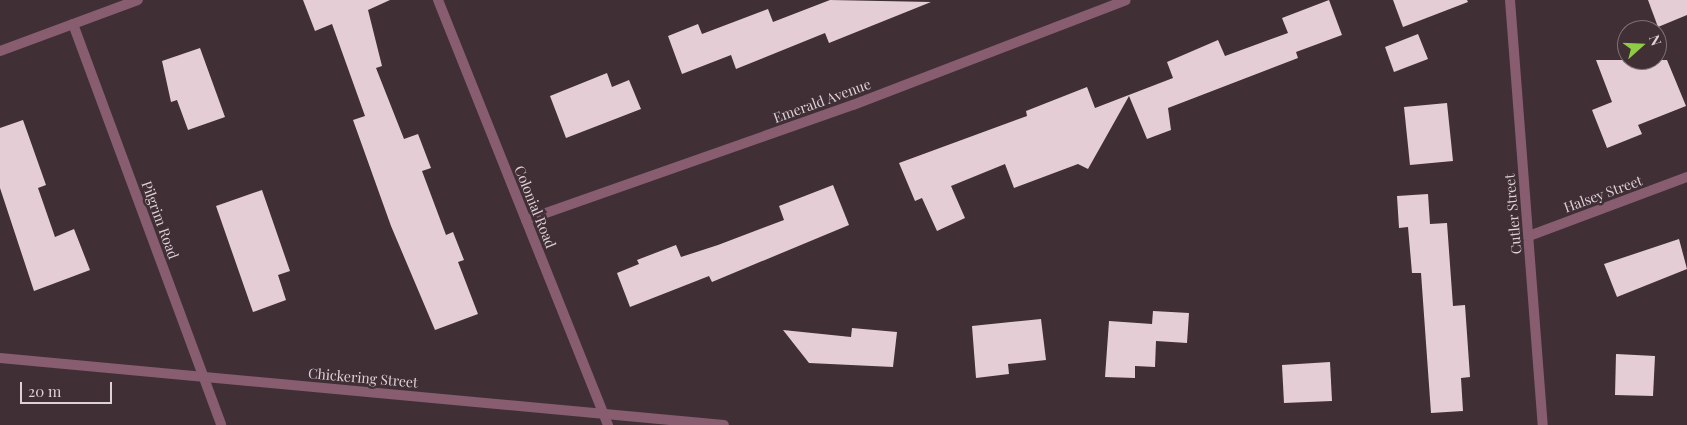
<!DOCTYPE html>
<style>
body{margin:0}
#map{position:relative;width:1687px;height:425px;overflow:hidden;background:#412f36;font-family:"Playfair Display",serif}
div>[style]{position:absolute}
.building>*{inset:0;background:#e5cdd6}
.street>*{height:10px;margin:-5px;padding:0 5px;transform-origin:5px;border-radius:5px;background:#875d6f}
span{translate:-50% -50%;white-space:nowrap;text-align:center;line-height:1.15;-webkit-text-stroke:5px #412f36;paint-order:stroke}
.street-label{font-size:14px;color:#ded2d7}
.north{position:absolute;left:1617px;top:20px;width:50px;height:50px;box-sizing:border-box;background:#412f36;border:1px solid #807076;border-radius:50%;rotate:70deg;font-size:14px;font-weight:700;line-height:20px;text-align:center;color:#ded2d7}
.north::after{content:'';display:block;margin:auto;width:18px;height:22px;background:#8ecd43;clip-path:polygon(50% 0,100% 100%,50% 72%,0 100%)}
.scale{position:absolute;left:20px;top:382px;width:92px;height:22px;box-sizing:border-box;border:2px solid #ded2d7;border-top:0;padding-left:6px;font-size:15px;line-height:18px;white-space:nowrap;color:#ded2d7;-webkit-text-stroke:4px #412f36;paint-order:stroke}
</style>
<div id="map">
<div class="building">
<i style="clip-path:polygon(303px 0,390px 0,368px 10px,382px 66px,376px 68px,404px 139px,418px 134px,431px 168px,422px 171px,446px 235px,453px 232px,464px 260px,458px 262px,478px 314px,435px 330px,391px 226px,353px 120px,365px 116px,332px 24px,315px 31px)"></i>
<i style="clip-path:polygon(830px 0,931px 2px,829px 43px,825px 33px,736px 69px,731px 55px,682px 74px,668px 36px,698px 24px,702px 34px,768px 9px,773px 22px)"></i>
<i style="clip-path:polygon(1329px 0,1342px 35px,1296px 52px,1298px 58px,1168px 108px,1171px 130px,1147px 139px,1129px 96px,1088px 169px,1078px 164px,1014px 188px,1005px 164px,951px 186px,965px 218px,937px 231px,922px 198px,915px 201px,899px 163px,1027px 116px,1026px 111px,1087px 87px,1095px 108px,1173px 78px,1167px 62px,1218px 40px,1225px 56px,1288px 33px,1282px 18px)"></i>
<i style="clip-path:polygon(1393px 0,1467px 0,1468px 2px,1403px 27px)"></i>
<i style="clip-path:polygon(1648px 0,1687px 0,1687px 15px,1658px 27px)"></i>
<i style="clip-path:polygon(1418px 34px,1428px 59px,1394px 72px,1385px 47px)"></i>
<i style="clip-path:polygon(200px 48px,225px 117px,188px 130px,177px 100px,171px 102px,162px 61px)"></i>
<i style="clip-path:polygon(1596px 60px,1667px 60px,1686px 106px,1638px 125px,1642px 134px,1607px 148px,1592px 110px,1612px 102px)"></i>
<i style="clip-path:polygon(607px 73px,612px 87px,629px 80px,641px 109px,566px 138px,550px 96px)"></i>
<i style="clip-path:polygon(1447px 103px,1453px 161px,1410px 165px,1404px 107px)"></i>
<i style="clip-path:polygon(23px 120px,46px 185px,38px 188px,55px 237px,74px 229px,90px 270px,34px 291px,0 188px,0 128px)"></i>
<i style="clip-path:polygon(833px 185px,849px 225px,712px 282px,709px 276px,630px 307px,617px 273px,639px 264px,637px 260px,676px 245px,681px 257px,718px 245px,784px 220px,779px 206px)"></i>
<i style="clip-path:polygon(262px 190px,290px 271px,278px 275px,286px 300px,253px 312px,216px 206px)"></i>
<i style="clip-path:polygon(1428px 194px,1430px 224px,1447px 223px,1453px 306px,1465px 305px,1470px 377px,1461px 378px,1463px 411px,1431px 413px,1421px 273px,1412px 273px,1408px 227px,1399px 228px,1397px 196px)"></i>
<i style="clip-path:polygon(1679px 239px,1687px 269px,1617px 297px,1604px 264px)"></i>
<i style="clip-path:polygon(1153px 311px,1189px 313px,1187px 343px,1156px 341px,1155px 367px,1135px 366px,1135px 378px,1105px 377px,1109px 321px,1152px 324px)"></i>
<i style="clip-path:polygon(1041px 319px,1046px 360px,1008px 364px,1009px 374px,976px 378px,972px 326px)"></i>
<i style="clip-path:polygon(852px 328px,897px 332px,893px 367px,809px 363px,783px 330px,851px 337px)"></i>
<i style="clip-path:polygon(1616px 354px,1655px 356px,1653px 396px,1615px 395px)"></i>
<i style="clip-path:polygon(1330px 362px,1332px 401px,1284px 403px,1282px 365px)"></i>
</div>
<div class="street">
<i style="left:438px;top:0;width:458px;rotate:68.2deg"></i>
<i style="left:1510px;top:0;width:426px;rotate:85.6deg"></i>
<i style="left:73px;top:24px;width:427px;rotate:69.7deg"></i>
<i style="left:0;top:51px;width:147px;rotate:-20.3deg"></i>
<i style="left:526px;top:220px;width:347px;rotate:-19.4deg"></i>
<i style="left:853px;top:105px;width:292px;rotate:-21deg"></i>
<i style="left:1529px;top:236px;width:169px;rotate:-20.5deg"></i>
<i style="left:0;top:358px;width:727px;rotate:5.29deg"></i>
</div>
<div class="street-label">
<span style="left:822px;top:101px;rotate:-20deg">Emerald Avenue</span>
<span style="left:1603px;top:194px;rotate:-20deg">Halsey Street</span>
<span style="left:535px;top:207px;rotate:68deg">Colonial Road</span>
<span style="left:1513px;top:214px;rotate:-95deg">Cutler Street</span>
<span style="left:160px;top:220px;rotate:70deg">Pilgrim Road</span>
<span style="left:363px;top:378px;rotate:5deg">Chickering Street</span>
</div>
<div class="north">N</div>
<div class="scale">20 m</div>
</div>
